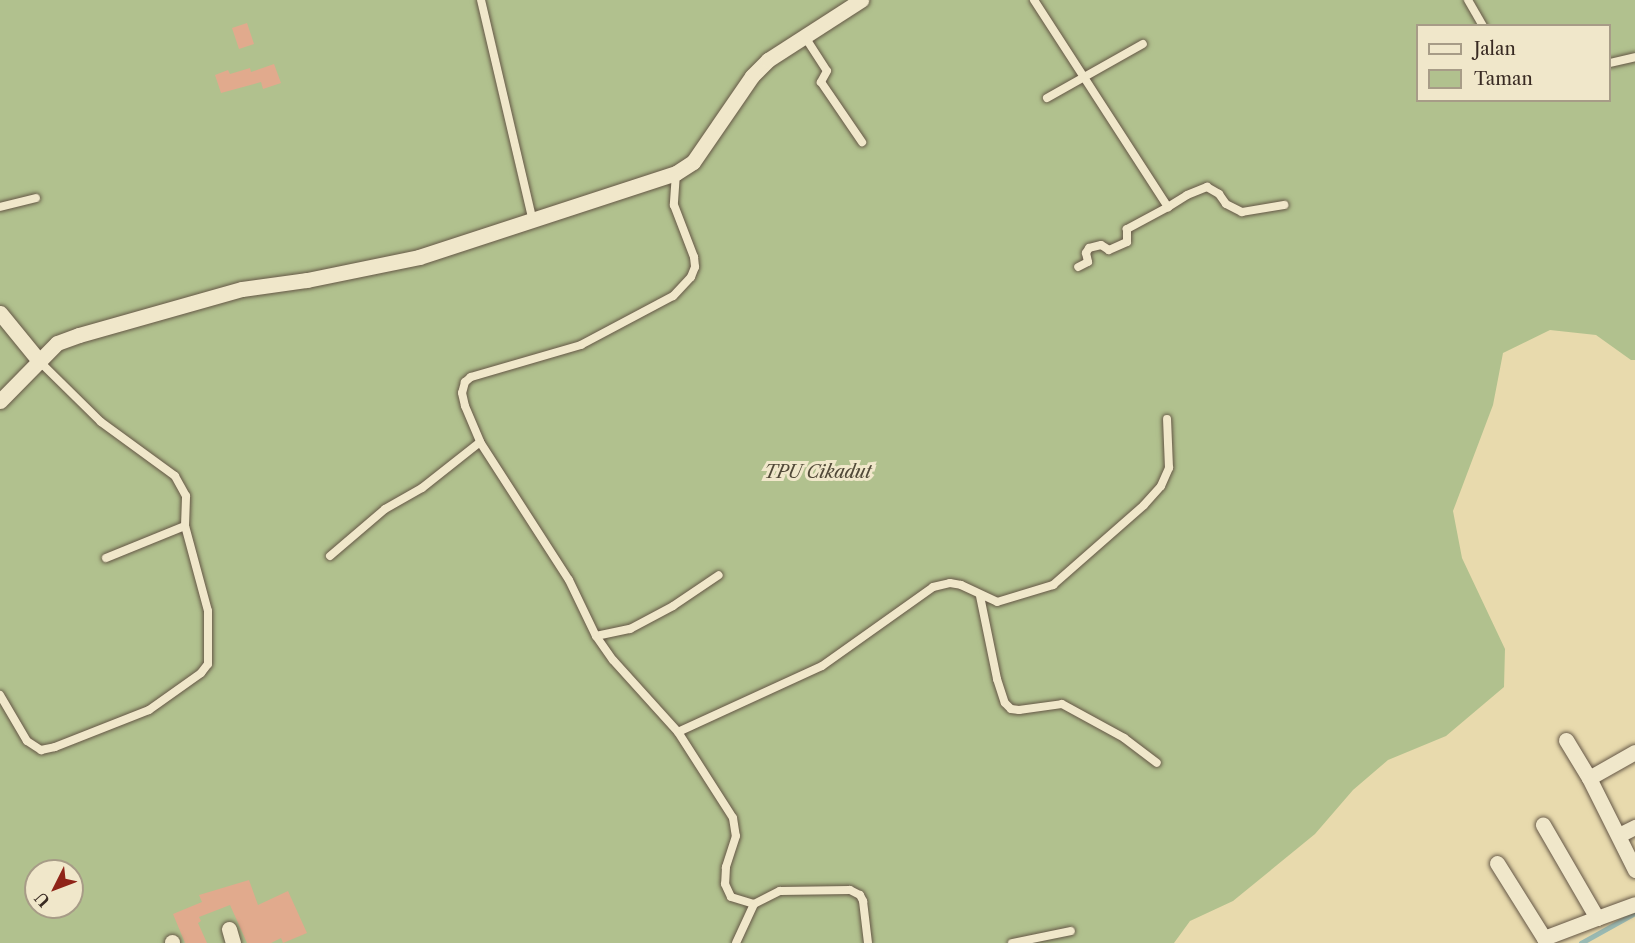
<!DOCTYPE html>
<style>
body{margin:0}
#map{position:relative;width:1635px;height:943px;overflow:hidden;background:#e8daad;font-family:"Libre Caslon Text",serif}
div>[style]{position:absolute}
.green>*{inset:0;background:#b1c18e}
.stream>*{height:4.5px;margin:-2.25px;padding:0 2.25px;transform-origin:2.25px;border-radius:2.25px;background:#99b9b2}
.building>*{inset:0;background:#e1aa8d}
.roads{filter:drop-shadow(0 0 2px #655746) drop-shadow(0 0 2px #655746)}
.service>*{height:8px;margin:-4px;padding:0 4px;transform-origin:4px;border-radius:4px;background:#f0e7ca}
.minor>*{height:15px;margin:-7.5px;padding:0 7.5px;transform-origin:7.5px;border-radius:7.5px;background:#f0e7ca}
span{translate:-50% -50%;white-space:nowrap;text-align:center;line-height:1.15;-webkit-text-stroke:6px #f0e7ca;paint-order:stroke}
.park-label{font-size:18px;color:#514938;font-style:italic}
.legend{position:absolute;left:1416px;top:24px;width:195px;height:78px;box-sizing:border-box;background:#f0e7ca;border:2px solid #a79c87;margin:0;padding:8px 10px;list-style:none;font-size:18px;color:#392b23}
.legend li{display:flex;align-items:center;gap:12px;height:30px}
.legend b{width:30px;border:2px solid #a79c87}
.north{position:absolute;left:24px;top:859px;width:60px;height:60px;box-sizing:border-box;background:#f0e7ca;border:2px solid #a79c87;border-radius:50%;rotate:228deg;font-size:16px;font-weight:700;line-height:24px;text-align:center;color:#392b23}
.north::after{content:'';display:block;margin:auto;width:21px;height:27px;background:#8f2418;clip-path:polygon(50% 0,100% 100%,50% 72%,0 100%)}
</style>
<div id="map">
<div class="green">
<i style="clip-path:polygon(evenodd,0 0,1635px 0,1635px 360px,1631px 360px,1596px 335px,1550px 330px,1503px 353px,1493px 405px,1453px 511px,1462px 558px,1505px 649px,1504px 687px,1446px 736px,1388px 760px,1353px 790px,1315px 834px,1233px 901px,1190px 921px,1174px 943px,0 943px,0 0,1418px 26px,1610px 26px,1610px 100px,1418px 100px,1418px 26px,0 0,36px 871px,72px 871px,72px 907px,36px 907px,36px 871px)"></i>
</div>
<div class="stream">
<i style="left:1581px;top:943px;width:62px;rotate:-29.1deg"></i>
</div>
<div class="building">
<i style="clip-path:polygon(247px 23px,254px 44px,239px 49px,232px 28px)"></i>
<i style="clip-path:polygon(274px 64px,281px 83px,263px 89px,261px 82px,221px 93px,215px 75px,228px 70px,230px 74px,250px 68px,251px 72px)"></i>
<i style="clip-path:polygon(249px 880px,258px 905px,288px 891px,307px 933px,283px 943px,281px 938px,271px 943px,247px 943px,230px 905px,199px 917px,201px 921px,198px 923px,207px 943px,185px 943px,173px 914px,202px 902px,199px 895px)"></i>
</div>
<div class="roads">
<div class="service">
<i style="left:481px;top:0;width:227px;rotate:76.8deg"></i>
<i style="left:1034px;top:0;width:247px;rotate:57.1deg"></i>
<i style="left:1168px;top:207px;width:47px;rotate:151.8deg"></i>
<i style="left:1127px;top:229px;width:13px;rotate:90deg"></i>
<i style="left:1127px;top:242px;width:20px;rotate:156deg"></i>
<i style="left:1109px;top:250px;width:9px;rotate:-148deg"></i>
<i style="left:1101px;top:245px;width:12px;rotate:166deg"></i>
<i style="left:1089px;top:248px;width:6px;rotate:121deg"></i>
<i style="left:1086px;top:253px;width:9px;rotate:77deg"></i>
<i style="left:1088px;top:262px;width:11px;rotate:153deg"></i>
<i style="left:1468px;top:0;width:30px;rotate:60deg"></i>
<i style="left:805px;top:37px;width:40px;rotate:57.1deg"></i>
<i style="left:827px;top:71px;width:13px;rotate:119deg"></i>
<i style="left:821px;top:82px;width:73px;rotate:55.7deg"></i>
<i style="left:1610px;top:63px;width:26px;rotate:-13deg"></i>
<i style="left:1047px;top:98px;width:110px;rotate:-29.4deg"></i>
<i style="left:676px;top:173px;width:32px;rotate:94deg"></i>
<i style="left:674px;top:205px;width:56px;rotate:69deg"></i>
<i style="left:694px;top:257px;width:10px;rotate:84deg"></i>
<i style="left:695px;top:267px;width:11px;rotate:112deg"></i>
<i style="left:691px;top:277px;width:26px;rotate:133deg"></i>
<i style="left:673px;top:296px;width:104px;rotate:152deg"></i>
<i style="left:581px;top:345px;width:115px;rotate:163.8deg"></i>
<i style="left:471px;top:377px;width:8px;rotate:140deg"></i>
<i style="left:465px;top:382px;width:11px;rotate:105deg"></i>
<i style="left:462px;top:393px;width:13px;rotate:77deg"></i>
<i style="left:465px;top:406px;width:39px;rotate:67deg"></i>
<i style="left:480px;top:442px;width:164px;rotate:57.2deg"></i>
<i style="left:569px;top:580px;width:62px;rotate:64.3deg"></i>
<i style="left:596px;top:636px;width:29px;rotate:55deg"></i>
<i style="left:613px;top:660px;width:97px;rotate:47.9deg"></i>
<i style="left:678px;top:732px;width:102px;rotate:57.4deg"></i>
<i style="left:733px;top:818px;width:18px;rotate:81deg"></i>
<i style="left:736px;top:836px;width:33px;rotate:108deg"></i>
<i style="left:726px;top:867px;width:17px;rotate:93deg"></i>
<i style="left:725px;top:884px;width:14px;rotate:65deg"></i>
<i style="left:731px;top:897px;width:24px;rotate:17deg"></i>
<i style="left:754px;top:904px;width:29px;rotate:-27deg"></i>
<i style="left:780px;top:891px;width:70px;rotate:-0.8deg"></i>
<i style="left:850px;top:890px;width:11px;rotate:27deg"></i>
<i style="left:860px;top:895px;width:7px;rotate:63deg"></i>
<i style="left:863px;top:901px;width:42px;rotate:83.2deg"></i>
<i style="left:0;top:207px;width:37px;rotate:-14deg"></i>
<i style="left:1168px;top:207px;width:22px;rotate:-32deg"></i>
<i style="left:1187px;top:195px;width:22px;rotate:-22deg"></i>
<i style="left:1207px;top:187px;width:14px;rotate:30deg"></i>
<i style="left:1219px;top:194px;width:12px;rotate:55deg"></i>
<i style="left:1226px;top:204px;width:18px;rotate:27deg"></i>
<i style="left:1242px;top:212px;width:43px;rotate:-9.5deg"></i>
<i style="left:330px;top:556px;width:72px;rotate:-40.5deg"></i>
<i style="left:385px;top:509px;width:43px;rotate:-29.6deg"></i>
<i style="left:422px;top:488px;width:74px;rotate:-38.4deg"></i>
<i style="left:106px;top:558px;width:85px;rotate:-22.1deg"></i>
<i style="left:980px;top:596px;width:85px;rotate:78.4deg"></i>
<i style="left:997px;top:679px;width:25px;rotate:72deg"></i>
<i style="left:1005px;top:703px;width:8px;rotate:45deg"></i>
<i style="left:1011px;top:709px;width:8px;rotate:7deg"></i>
<i style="left:1019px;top:710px;width:43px;rotate:-7.9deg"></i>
<i style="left:1062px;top:704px;width:71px;rotate:28.7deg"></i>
<i style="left:1124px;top:738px;width:41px;rotate:37.1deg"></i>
<i style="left:596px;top:636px;width:35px;rotate:-12deg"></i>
<i style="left:630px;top:629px;width:49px;rotate:-28.1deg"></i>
<i style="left:673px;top:606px;width:55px;rotate:-34deg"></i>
<i style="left:0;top:695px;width:53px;rotate:59.6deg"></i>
<i style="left:27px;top:741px;width:17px;rotate:33deg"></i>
<i style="left:41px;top:750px;width:14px;rotate:-12deg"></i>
<i style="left:55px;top:747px;width:101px;rotate:-21.5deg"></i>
<i style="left:149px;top:710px;width:64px;rotate:-35.4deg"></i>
<i style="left:201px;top:673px;width:11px;rotate:-52deg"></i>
<i style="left:208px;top:664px;width:53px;rotate:-90deg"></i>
<i style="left:208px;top:611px;width:88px;rotate:-105.1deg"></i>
<i style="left:185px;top:526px;width:30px;rotate:-88deg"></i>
<i style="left:186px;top:496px;width:23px;rotate:-119deg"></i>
<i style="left:175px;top:476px;width:92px;rotate:-143.9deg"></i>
<i style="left:101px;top:422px;width:86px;rotate:-135.5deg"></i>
<i style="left:678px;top:732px;width:158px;rotate:-24.6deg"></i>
<i style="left:822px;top:666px;width:136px;rotate:-35.4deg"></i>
<i style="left:933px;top:587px;width:17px;rotate:-13deg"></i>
<i style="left:950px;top:583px;width:11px;rotate:10deg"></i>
<i style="left:961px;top:585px;width:40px;rotate:25deg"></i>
<i style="left:997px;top:602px;width:59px;rotate:-16.9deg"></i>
<i style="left:1053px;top:585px;width:121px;rotate:-41.3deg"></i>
<i style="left:1144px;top:505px;width:25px;rotate:-48deg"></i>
<i style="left:1161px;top:486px;width:20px;rotate:-66deg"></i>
<i style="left:1169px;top:468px;width:49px;rotate:-92.3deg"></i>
<i style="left:736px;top:943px;width:43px;rotate:-65.2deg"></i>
<i style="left:1012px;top:943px;width:60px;rotate:-11.5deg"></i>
</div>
<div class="minor">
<i style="left:0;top:313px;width:63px;rotate:50.8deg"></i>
<i style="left:0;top:401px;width:81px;rotate:-45.5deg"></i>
<i style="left:57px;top:343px;width:23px;rotate:-20deg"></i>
<i style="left:79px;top:335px;width:169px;rotate:-15.8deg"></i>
<i style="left:242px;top:289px;width:66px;rotate:-7.9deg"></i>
<i style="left:307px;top:280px;width:114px;rotate:-11.6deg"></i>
<i style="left:419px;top:257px;width:270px;rotate:-18.1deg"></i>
<i style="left:676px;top:173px;width:20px;rotate:-33deg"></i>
<i style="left:693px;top:162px;width:104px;rotate:-55.5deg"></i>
<i style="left:752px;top:76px;width:23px;rotate:-45deg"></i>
<i style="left:768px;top:60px;width:111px;rotate:-32.8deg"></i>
<i style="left:1566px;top:740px;width:44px;rotate:58.8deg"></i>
<i style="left:1589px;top:778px;width:103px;rotate:63.4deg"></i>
<i style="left:1589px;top:778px;width:53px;rotate:-29.5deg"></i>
<i style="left:1619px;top:835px;width:18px;rotate:-27deg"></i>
<i style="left:1497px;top:863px;width:89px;rotate:57.9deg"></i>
<i style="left:1544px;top:938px;width:57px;rotate:-20.7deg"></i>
<i style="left:1597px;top:918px;width:108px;rotate:-120.1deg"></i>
<i style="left:1597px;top:918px;width:40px;rotate:-20.2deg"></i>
<i style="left:229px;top:929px;width:15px;rotate:74deg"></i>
<i style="left:172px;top:942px;width:1px;rotate:90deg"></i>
</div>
</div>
<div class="park-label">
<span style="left:818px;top:472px">TPU Cikadut</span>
</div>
<ul class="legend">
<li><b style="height:8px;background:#f0e7ca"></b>Jalan</li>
<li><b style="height:16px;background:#b1c18e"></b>Taman</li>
</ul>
<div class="north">U</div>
</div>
